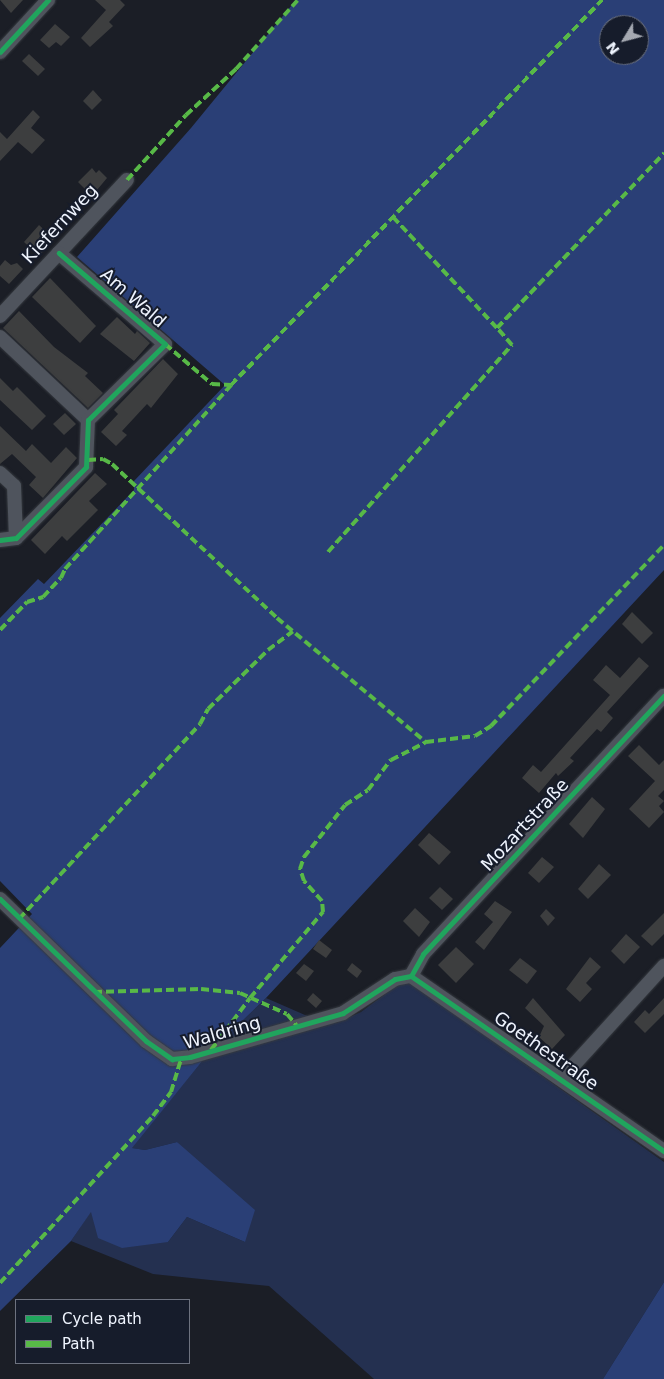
<!DOCTYPE html>
<meta charset="utf-8">
<style>
body{margin:0}
#map{position:relative;width:664px;height:1379px;overflow:hidden;background:#1b1e26;font-family:"DejaVu Sans",sans-serif}
div>[style]{position:absolute}
.green>*{inset:0;background:#243050}
.forest>*{inset:0;background:#2a3f76}
.building>*{inset:0;background:#3d3e3f}
.roads{filter:drop-shadow(0 0 1px #35393f) drop-shadow(0 0 1px #35393f)}
.minor>*{height:14px;margin:-7px;padding:0 7px;transform-origin:7px;border-radius:7px;background:#4f545d}
.quiet>*{height:4px;margin-top:-2px;transform-origin:0;background:repeating-linear-gradient(90deg,#58b947 0 8px,transparent 0 12px)}
.cycleway>*{height:5px;margin:-2.5px;padding:0 2.5px;transform-origin:2.5px;border-radius:2.5px;background:#20a55d}
span{translate:-50% -50%;white-space:nowrap;text-align:center;line-height:1.15;-webkit-text-stroke:4px #161c2b;paint-order:stroke}
.street-label{font-size:18px;color:#eff4fe}
.legend{position:absolute;left:15px;top:1299px;width:175px;height:65px;box-sizing:border-box;background:#161c2b;border:1px solid #6d727f;margin:0;padding:6px 9px;list-style:none;font-size:15px;color:#eff4fe}
.legend li{display:flex;align-items:center;gap:10px;height:25px}
.legend b{width:25px;border:1px solid #6d727f}
.north{position:absolute;left:599px;top:15px;width:50px;height:50px;box-sizing:border-box;background:#161c2b;border:1px solid #6d727f;border-radius:50%;rotate:233deg;font-size:14px;font-weight:700;line-height:20px;text-align:center;color:#eff4fe}
.north::after{content:'';display:block;margin:auto;width:18px;height:22px;background:#a5a9b2;clip-path:polygon(50% 0,100% 100%,50% 72%,0 100%)}
</style>
<div id="map">
<div class="green">
<i style="clip-path:polygon(405px 979px,664px 1162px,664px 1282px,603px 1379px,374px 1379px,269px 1286px,153px 1274px,71px 1241px,91px 1211px,168px 1242px,187px 1217px,245px 1242px,177px 1142px,145px 1150px,131px 1148px,208px 1054px,266px 998px,305px 1015px,336px 1023px,361px 1012px)"></i>
</div>
<div class="forest">
<i style="clip-path:polygon(evenodd,296px 0,664px 0,664px 570px,266px 998px,208px 1054px,132px 1148px,145px 1150px,177px 1142px,255px 1210px,245px 1242px,187px 1217px,168px 1242px,122px 1248px,98px 1238px,91px 1212px,71px 1241px,0 1311px,0 948px,32px 914px,0 881px,0 618px,38px 579px,44px 584px,134px 490px,134px 481px,225px 385px,77px 257px,191px 128px,296px 0,609px 25px,639px 25px,639px 55px,609px 55px,609px 25px)"></i>
<i style="clip-path:polygon(664px 1282px,664px 1379px,603px 1379px)"></i>
</div>
<div class="building">
<i style="clip-path:polygon(0 0,23px 0,11px 13px)"></i>
<i style="clip-path:polygon(95px 0,120px 0,125px 5px,109px 22px,113px 26px,90px 47px,81px 38px,106px 10px)"></i>
<i style="clip-path:polygon(55px 24px,70px 37px,61px 46px,56px 42px,49px 48px,40px 40px)"></i>
<i style="clip-path:polygon(29px 54px,45px 69px,38px 76px,22px 61px)"></i>
<i style="clip-path:polygon(93px 90px,102px 100px,92px 110px,83px 101px)"></i>
<i style="clip-path:polygon(33px 110px,40px 117px,31px 128px,45px 140px,32px 154px,18px 142px,0 161px,0 132px,7px 139px)"></i>
<i style="clip-path:polygon(92px 168px,96px 173px,99px 170px,107px 178px,92px 196px,78px 182px)"></i>
<i style="clip-path:polygon(39px 225px,54px 239px,39px 256px,24px 242px)"></i>
<i style="clip-path:polygon(5px 260px,11px 265px,17px 263px,23px 269px,9px 284px,0 276px,0 266px)"></i>
<i style="clip-path:polygon(50px 278px,96px 326px,80px 343px,32px 297px)"></i>
<i style="clip-path:polygon(19px 311px,54px 347px,88px 373px,85px 376px,103px 393px,88px 408px,3px 328px)"></i>
<i style="clip-path:polygon(117px 317px,135px 334px,137px 331px,150px 343px,134px 361px,100px 334px)"></i>
<i style="clip-path:polygon(163px 359px,178px 374px,151px 408px,147px 404px,122px 431px,127px 435px,116px 446px,101px 432px,118px 414px,114px 410px)"></i>
<i style="clip-path:polygon(0 378px,13px 391px,17px 387px,46px 416px,32px 430px,0 400px)"></i>
<i style="clip-path:polygon(65px 413px,76px 424px,64px 435px,53px 424px)"></i>
<i style="clip-path:polygon(0 426px,26px 451px,32px 444px,51px 463px,66px 447px,77px 458px,43px 498px,29px 485px,36px 477px,12px 454px,0 464px)"></i>
<i style="clip-path:polygon(95px 473px,107px 484px,89px 501px,98px 510px,67px 541px,62px 536px,45px 554px,31px 540px)"></i>
<i style="clip-path:polygon(632px 612px,653px 633px,642px 644px,622px 624px)"></i>
<i style="clip-path:polygon(639px 657px,649px 666px,607px 712px,613px 718px,601px 732px,597px 729px,570px 758px,574px 761px,558px 776px,556px 773px,539px 793px,522px 778px,533px 765px,541px 772px,610px 695px,593px 680px,606px 665px,620px 678px)"></i>
<i style="clip-path:polygon(639px 745px,659px 765px,664px 760px,664px 790px,658px 796px,664px 801px,659px 806px,664px 812px,649px 828px,629px 809px,655px 781px,628px 756px)"></i>
<i style="clip-path:polygon(592px 797px,605px 809px,583px 838px,569px 824px)"></i>
<i style="clip-path:polygon(429px 833px,451px 852px,439px 865px,418px 845px)"></i>
<i style="clip-path:polygon(542px 857px,554px 867px,539px 883px,528px 873px)"></i>
<i style="clip-path:polygon(599px 864px,611px 875px,588px 899px,578px 889px)"></i>
<i style="clip-path:polygon(440px 887px,453px 899px,442px 910px,429px 898px)"></i>
<i style="clip-path:polygon(495px 901px,512px 912px,484px 950px,475px 942px,493px 922px,484px 914px)"></i>
<i style="clip-path:polygon(415px 908px,430px 922px,419px 937px,403px 921px)"></i>
<i style="clip-path:polygon(546px 909px,555px 918px,548px 926px,540px 916px)"></i>
<i style="clip-path:polygon(664px 913px,664px 934px,652px 946px,641px 936px)"></i>
<i style="clip-path:polygon(626px 934px,640px 947px,624px 964px,611px 951px)"></i>
<i style="clip-path:polygon(319px 940px,332px 950px,326px 958px,313px 949px)"></i>
<i style="clip-path:polygon(456px 947px,474px 964px,456px 983px,438px 965px)"></i>
<i style="clip-path:polygon(590px 957px,601px 967px,586px 983px,592px 989px,580px 1002px,566px 989px)"></i>
<i style="clip-path:polygon(520px 958px,537px 971px,527px 984px,509px 970px)"></i>
<i style="clip-path:polygon(352px 963px,362px 971px,357px 978px,347px 970px)"></i>
<i style="clip-path:polygon(304px 964px,314px 971px,306px 981px,296px 973px)"></i>
<i style="clip-path:polygon(313px 993px,322px 1001px,316px 1008px,307px 1000px)"></i>
<i style="clip-path:polygon(533px 998px,565px 1035px,552px 1049px,539px 1037px,544px 1026px,525px 1008px)"></i>
<i style="clip-path:polygon(664px 998px,664px 1014px,645px 1033px,634px 1022px,645px 1010px,649px 1014px)"></i>
</div>
<div class="roads">
<div class="minor">
<i style="left:0;top:52px;width:71px;rotate:-47.3deg"></i>
<i style="left:0;top:316px;width:186px;rotate:-47deg"></i>
<i style="left:0;top:337px;width:121px;rotate:43.3deg"></i>
<i style="left:0;top:473px;width:19px;rotate:43deg"></i>
<i style="left:14px;top:486px;width:52px;rotate:87.8deg"></i>
<i style="left:0;top:540px;width:16px;rotate:-7deg"></i>
<i style="left:16px;top:538px;width:100px;rotate:-45.4deg"></i>
<i style="left:86px;top:467px;width:47px;rotate:-87.6deg"></i>
<i style="left:88px;top:420px;width:108px;rotate:-44.6deg"></i>
<i style="left:165px;top:344px;width:140px;rotate:-139.4deg"></i>
<i style="left:0;top:899px;width:204px;rotate:44.2deg"></i>
<i style="left:146px;top:1041px;width:32px;rotate:35deg"></i>
<i style="left:172px;top:1059px;width:18px;rotate:-6deg"></i>
<i style="left:190px;top:1057px;width:159px;rotate:-16deg"></i>
<i style="left:343px;top:1013px;width:62px;rotate:-33.2deg"></i>
<i style="left:395px;top:979px;width:16px;rotate:-11deg"></i>
<i style="left:411px;top:976px;width:308px;rotate:34.7deg"></i>
<i style="left:411px;top:976px;width:25px;rotate:-61deg"></i>
<i style="left:423px;top:954px;width:353px;rotate:-47deg"></i>
<i style="left:561px;top:1079px;width:153px;rotate:-47.7deg"></i>
</div>
</div>
<div class="quiet">
<i style="left:127px;top:180px;width:88px;rotate:-47.8deg"></i>
<i style="left:186px;top:115px;width:68px;rotate:-42.6deg"></i>
<i style="left:236px;top:69px;width:93px;rotate:-48.1deg"></i>
<i style="left:393px;top:217px;width:152px;rotate:46.9deg"></i>
<i style="left:165px;top:344px;width:62px;rotate:40.4deg"></i>
<i style="left:212px;top:384px;width:19px;rotate:3deg"></i>
<i style="left:88px;top:460px;width:15px;rotate:-4deg"></i>
<i style="left:103px;top:459px;width:10px;rotate:29deg"></i>
<i style="left:112px;top:464px;width:226px;rotate:43deg"></i>
<i style="left:277px;top:618px;width:194px;rotate:39.8deg"></i>
<i style="left:328px;top:552px;width:277px;rotate:-48.4deg"></i>
<i style="left:512px;top:345px;width:23px;rotate:-131deg"></i>
<i style="left:497px;top:328px;width:242px;rotate:-46.3deg"></i>
<i style="left:0;top:630px;width:39px;rotate:-46deg"></i>
<i style="left:27px;top:602px;width:17px;rotate:-17deg"></i>
<i style="left:43px;top:597px;width:26px;rotate:-47deg"></i>
<i style="left:61px;top:578px;width:10px;rotate:-66deg"></i>
<i style="left:65px;top:569px;width:248px;rotate:-47.9deg"></i>
<i style="left:231px;top:385px;width:535px;rotate:-46.06deg"></i>
<i style="left:19px;top:919px;width:266px;rotate:-47.1deg"></i>
<i style="left:200px;top:724px;width:17px;rotate:-62deg"></i>
<i style="left:208px;top:709px;width:84px;rotate:-44.5deg"></i>
<i style="left:268px;top:650px;width:31px;rotate:-37deg"></i>
<i style="left:94px;top:992px;width:107px;rotate:-1.6deg"></i>
<i style="left:201px;top:989px;width:39px;rotate:6deg"></i>
<i style="left:240px;top:993px;width:51px;rotate:24.1deg"></i>
<i style="left:287px;top:1014px;width:16px;rotate:50deg"></i>
<i style="left:211px;top:1050px;width:65px;rotate:-53.1deg"></i>
<i style="left:250px;top:998px;width:113px;rotate:-49.7deg"></i>
<i style="left:323px;top:912px;width:11px;rotate:-95deg"></i>
<i style="left:322px;top:901px;width:27px;rotate:-132deg"></i>
<i style="left:304px;top:881px;width:13px;rotate:-108deg"></i>
<i style="left:300px;top:869px;width:13px;rotate:-72deg"></i>
<i style="left:304px;top:857px;width:66px;rotate:-51.7deg"></i>
<i style="left:345px;top:805px;width:27px;rotate:-33deg"></i>
<i style="left:368px;top:790px;width:38px;rotate:-53deg"></i>
<i style="left:391px;top:760px;width:39px;rotate:-27deg"></i>
<i style="left:426px;top:742px;width:49px;rotate:-7deg"></i>
<i style="left:475px;top:736px;width:19px;rotate:-32deg"></i>
<i style="left:491px;top:726px;width:250px;rotate:-46.3deg"></i>
<i style="left:0;top:1283px;width:226px;rotate:-47.5deg"></i>
<i style="left:153px;top:1116px;width:30px;rotate:-53deg"></i>
<i style="left:171px;top:1092px;width:34px;rotate:-73deg"></i>
</div>
<div class="cycleway">
<i style="left:0;top:52px;width:71px;rotate:-47.3deg"></i>
<i style="left:0;top:540px;width:16px;rotate:-7deg"></i>
<i style="left:16px;top:538px;width:100px;rotate:-45.4deg"></i>
<i style="left:86px;top:467px;width:47px;rotate:-87.6deg"></i>
<i style="left:88px;top:420px;width:108px;rotate:-44.6deg"></i>
<i style="left:165px;top:344px;width:140px;rotate:-139.4deg"></i>
<i style="left:0;top:899px;width:204px;rotate:44.2deg"></i>
<i style="left:146px;top:1041px;width:32px;rotate:35deg"></i>
<i style="left:172px;top:1059px;width:18px;rotate:-6deg"></i>
<i style="left:190px;top:1057px;width:159px;rotate:-16deg"></i>
<i style="left:343px;top:1013px;width:62px;rotate:-33.2deg"></i>
<i style="left:395px;top:979px;width:16px;rotate:-11deg"></i>
<i style="left:411px;top:976px;width:308px;rotate:34.7deg"></i>
<i style="left:411px;top:976px;width:25px;rotate:-61deg"></i>
<i style="left:423px;top:954px;width:353px;rotate:-47deg"></i>
</div>
<div class="street-label">
<span style="left:60px;top:224px;rotate:-47deg">Kiefernweg</span>
<span style="left:133px;top:298px;rotate:41deg">Am Wald</span>
<span style="left:525px;top:825px;rotate:-47deg">Mozartstraße</span>
<span style="left:222px;top:1033px;rotate:-16deg">Waldring</span>
<span style="left:546px;top:1051px;rotate:35deg">Goethestraße</span>
</div>
<ul class="legend">
<li><b style="height:6px;background:#20a55d"></b>Cycle path</li>
<li><b style="height:6px;background:#58b947"></b>Path</li>
</ul>
<div class="north">N</div>
</div>
